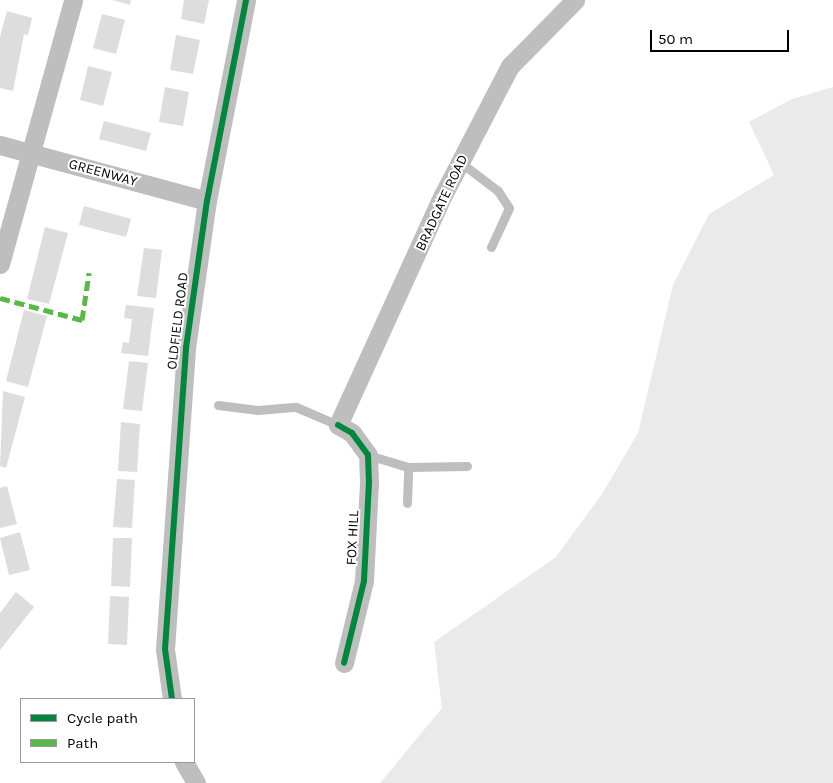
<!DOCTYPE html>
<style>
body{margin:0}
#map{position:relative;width:833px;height:783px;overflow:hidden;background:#fff;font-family:Karla,sans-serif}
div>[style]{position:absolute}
.green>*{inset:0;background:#eaeaea}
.building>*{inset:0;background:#ddd}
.lane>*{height:9px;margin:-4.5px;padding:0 4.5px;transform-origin:4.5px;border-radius:4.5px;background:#bebebe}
.street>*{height:19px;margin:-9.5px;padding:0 9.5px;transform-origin:9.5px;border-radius:9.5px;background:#bebebe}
.quiet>*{height:5px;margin-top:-2.5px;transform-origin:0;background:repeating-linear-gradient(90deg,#58b947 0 10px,transparent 0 15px)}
.cycleway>*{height:6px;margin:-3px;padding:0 3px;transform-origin:3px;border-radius:3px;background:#00873e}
span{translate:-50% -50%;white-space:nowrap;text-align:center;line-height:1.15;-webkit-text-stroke:4px #fff;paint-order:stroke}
.street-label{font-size:14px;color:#000}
.legend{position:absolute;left:20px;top:698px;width:175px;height:65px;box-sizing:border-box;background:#fff;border:1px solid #999;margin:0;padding:6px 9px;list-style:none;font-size:15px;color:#000}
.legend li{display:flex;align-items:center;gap:10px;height:25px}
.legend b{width:25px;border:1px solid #999}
.scale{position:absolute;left:650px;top:30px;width:139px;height:22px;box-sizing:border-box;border:2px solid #000;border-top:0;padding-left:6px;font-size:15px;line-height:18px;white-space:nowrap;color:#000;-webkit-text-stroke:4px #fff;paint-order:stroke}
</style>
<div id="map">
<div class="green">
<i style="clip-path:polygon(833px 87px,833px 783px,380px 783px,442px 708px,434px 642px,556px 557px,602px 494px,638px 433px,673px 285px,709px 214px,774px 175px,749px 122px,792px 99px)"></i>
</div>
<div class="building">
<i style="clip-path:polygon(112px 0,131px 0,130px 5px)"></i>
<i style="clip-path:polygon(184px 0,209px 0,204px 24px,181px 19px)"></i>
<i style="clip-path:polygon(7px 11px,32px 18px,28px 35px,24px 34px,13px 91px,0 88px,0 37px)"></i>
<i style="clip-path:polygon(102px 14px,125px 20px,116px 54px,93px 48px)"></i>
<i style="clip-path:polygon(176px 35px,200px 40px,193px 74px,170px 70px)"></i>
<i style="clip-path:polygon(88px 66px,112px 72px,103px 106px,80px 100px)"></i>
<i style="clip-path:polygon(165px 87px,189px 92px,183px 126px,159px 122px)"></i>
<i style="clip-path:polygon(104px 121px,151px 133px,146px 151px,99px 139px)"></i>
<i style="clip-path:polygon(84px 206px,131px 219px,126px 237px,79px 225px)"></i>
<i style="clip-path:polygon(45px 227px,68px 233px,49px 304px,27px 299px)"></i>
<i style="clip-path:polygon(144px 248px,162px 250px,156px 298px,137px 296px)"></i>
<i style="clip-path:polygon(126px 305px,154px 308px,148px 356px,121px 353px,123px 342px,129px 343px,132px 319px,124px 318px)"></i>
<i style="clip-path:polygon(24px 310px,47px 316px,28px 387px,6px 381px)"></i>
<i style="clip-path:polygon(129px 361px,148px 363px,142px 411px,123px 409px)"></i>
<i style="clip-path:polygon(3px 391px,25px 397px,6px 468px,0 466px)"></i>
<i style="clip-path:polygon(121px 422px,140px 424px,137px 472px,118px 471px)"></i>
<i style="clip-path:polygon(117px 479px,135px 480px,132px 528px,113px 527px)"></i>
<i style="clip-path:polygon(7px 486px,17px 524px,0 528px,0 488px)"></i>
<i style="clip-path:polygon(20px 532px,30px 570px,9px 575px,0 538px)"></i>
<i style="clip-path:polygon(113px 538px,132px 538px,130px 587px,111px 586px)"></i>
<i style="clip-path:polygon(16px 592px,34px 607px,0 650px,0 613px)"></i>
<i style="clip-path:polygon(110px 596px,129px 597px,127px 645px,108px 644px)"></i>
</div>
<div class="lane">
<i style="left:460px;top:162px;width:48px;rotate:37.3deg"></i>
<i style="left:498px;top:191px;width:20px;rotate:57deg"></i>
<i style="left:509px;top:208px;width:43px;rotate:114.8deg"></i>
<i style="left:218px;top:405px;width:40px;rotate:7.1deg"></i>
<i style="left:258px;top:410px;width:38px;rotate:-5deg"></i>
<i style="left:296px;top:407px;width:46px;rotate:23.2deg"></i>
<i style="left:368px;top:455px;width:42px;rotate:16.7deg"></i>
<i style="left:408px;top:467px;width:59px;rotate:-1deg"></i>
<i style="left:407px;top:503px;width:36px;rotate:-88deg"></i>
</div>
<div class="street">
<i style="left:0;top:145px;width:214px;rotate:15.1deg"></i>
<i style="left:0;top:264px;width:274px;rotate:-74.5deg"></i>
<i style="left:344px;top:663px;width:84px;rotate:-76.3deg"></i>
<i style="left:364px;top:581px;width:99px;rotate:-87.1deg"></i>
<i style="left:369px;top:482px;width:27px;rotate:-92deg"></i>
<i style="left:368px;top:455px;width:27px;rotate:-126deg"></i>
<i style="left:352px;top:433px;width:16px;rotate:-150deg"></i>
<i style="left:338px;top:425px;width:253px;rotate:-65.5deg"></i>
<i style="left:443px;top:195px;width:145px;rotate:-62.6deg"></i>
<i style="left:510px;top:66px;width:93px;rotate:-45.4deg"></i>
<i style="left:172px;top:699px;width:50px;rotate:-98deg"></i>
<i style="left:165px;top:649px;width:302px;rotate:-86deg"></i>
<i style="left:186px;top:348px;width:148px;rotate:-81.9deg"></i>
<i style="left:207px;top:201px;width:205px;rotate:-79deg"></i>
<i style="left:184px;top:762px;width:24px;rotate:60deg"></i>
</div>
<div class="quiet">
<i style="left:0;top:298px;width:85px;rotate:15deg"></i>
<i style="left:82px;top:320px;width:48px;rotate:-81.5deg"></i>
</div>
<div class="cycleway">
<i style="left:338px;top:425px;width:16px;rotate:30deg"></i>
<i style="left:352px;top:433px;width:27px;rotate:54deg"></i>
<i style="left:368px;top:455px;width:27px;rotate:88deg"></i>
<i style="left:369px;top:482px;width:99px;rotate:92.9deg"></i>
<i style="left:364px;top:581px;width:84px;rotate:103.7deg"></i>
<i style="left:172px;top:699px;width:50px;rotate:-98deg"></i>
<i style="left:165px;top:649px;width:302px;rotate:-86deg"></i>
<i style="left:186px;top:348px;width:148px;rotate:-81.9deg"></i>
<i style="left:207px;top:201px;width:205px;rotate:-79deg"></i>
</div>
<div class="street-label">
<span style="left:103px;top:173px;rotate:15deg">GREENWAY</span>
<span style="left:442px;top:203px;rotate:-65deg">BRADGATE ROAD</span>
<span style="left:178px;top:321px;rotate:-83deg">OLDFIELD ROAD</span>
<span style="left:353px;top:538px;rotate:-87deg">FOX HILL</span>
</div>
<ul class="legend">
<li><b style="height:6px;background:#00873e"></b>Cycle path</li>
<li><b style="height:6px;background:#58b947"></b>Path</li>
</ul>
<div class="scale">50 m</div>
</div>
